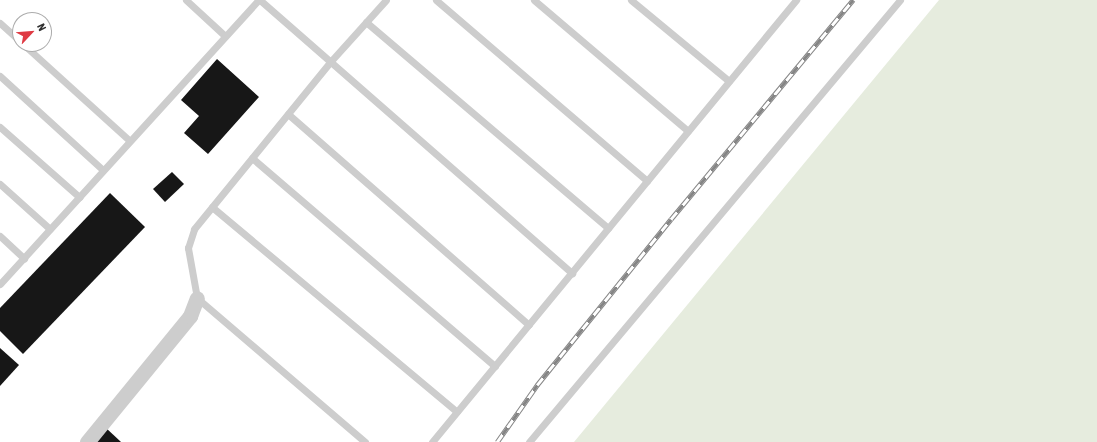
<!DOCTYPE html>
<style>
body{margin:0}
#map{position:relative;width:1097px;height:442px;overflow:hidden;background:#fff;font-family:"Asap Condensed",sans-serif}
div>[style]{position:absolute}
.green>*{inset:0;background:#e6ecde}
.building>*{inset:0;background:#171717}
.lane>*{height:7px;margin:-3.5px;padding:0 3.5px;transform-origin:3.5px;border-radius:3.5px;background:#cdcdcd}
.street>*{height:15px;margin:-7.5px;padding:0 7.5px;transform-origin:7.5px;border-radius:7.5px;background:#cdcdcd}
.rail>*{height:4.5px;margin-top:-2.25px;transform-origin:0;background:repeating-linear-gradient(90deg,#fff 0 9px,#858585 0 18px);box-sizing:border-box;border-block:1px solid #858585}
span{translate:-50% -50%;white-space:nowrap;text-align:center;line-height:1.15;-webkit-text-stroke:4px #fff;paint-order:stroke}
.north{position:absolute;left:12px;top:12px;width:40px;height:40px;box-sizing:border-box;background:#fff;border:1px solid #acacac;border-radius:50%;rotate:64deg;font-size:11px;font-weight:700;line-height:16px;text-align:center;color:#303030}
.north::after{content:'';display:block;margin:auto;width:14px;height:18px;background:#df3a43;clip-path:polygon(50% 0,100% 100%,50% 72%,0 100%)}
</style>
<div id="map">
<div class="green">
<i style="clip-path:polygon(939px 0,1097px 0,1097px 442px,574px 442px)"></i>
</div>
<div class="building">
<i style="clip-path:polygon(217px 59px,259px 97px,208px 154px,184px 133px,199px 116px,181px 100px)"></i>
<i style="clip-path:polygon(172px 172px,184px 184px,165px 202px,153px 189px)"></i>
<i style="clip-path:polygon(110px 193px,145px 227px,23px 354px,0 331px,0 308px)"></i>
<i style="clip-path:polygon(0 348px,19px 365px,0 386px)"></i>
<i style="clip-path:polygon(105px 427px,121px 442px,91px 442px)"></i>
</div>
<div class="lane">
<i style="left:186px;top:0;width:53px;rotate:42.7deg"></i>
<i style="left:260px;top:0;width:415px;rotate:41.2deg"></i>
<i style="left:436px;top:0;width:278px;rotate:40.6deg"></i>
<i style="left:534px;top:0;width:202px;rotate:40.4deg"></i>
<i style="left:631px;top:0;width:127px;rotate:39.6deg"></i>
<i style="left:366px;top:22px;width:318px;rotate:40.4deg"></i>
<i style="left:0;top:23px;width:27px;rotate:42deg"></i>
<i style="left:23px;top:44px;width:144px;rotate:42.2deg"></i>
<i style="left:0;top:76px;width:139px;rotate:42.4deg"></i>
<i style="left:288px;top:114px;width:320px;rotate:41.2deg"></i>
<i style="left:0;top:127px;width:106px;rotate:41.5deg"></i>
<i style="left:252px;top:158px;width:320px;rotate:40.6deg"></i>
<i style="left:0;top:184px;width:67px;rotate:42deg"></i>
<i style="left:212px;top:207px;width:319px;rotate:39.9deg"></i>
<i style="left:0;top:236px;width:33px;rotate:43deg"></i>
<i style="left:0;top:284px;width:384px;rotate:-47.7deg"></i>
<i style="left:365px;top:442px;width:221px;rotate:-139.4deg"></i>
<i style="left:197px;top:298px;width:51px;rotate:-100.2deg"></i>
<i style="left:188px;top:248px;width:20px;rotate:-72deg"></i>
<i style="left:194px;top:229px;width:217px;rotate:-50.8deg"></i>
<i style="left:331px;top:61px;width:82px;rotate:-48deg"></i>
<i style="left:432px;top:442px;width:573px;rotate:-50.53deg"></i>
<i style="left:529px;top:442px;width:577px;rotate:-49.99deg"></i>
</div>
<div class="street">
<i style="left:87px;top:442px;width:163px;rotate:-50.7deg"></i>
<i style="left:190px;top:316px;width:19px;rotate:-69deg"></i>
</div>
<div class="rail">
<i style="left:497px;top:442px;width:70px;rotate:-54.9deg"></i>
<i style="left:537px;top:385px;width:213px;rotate:-51.1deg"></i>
<i style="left:671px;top:219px;width:285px;rotate:-50.3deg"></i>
</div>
<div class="north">N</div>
</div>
